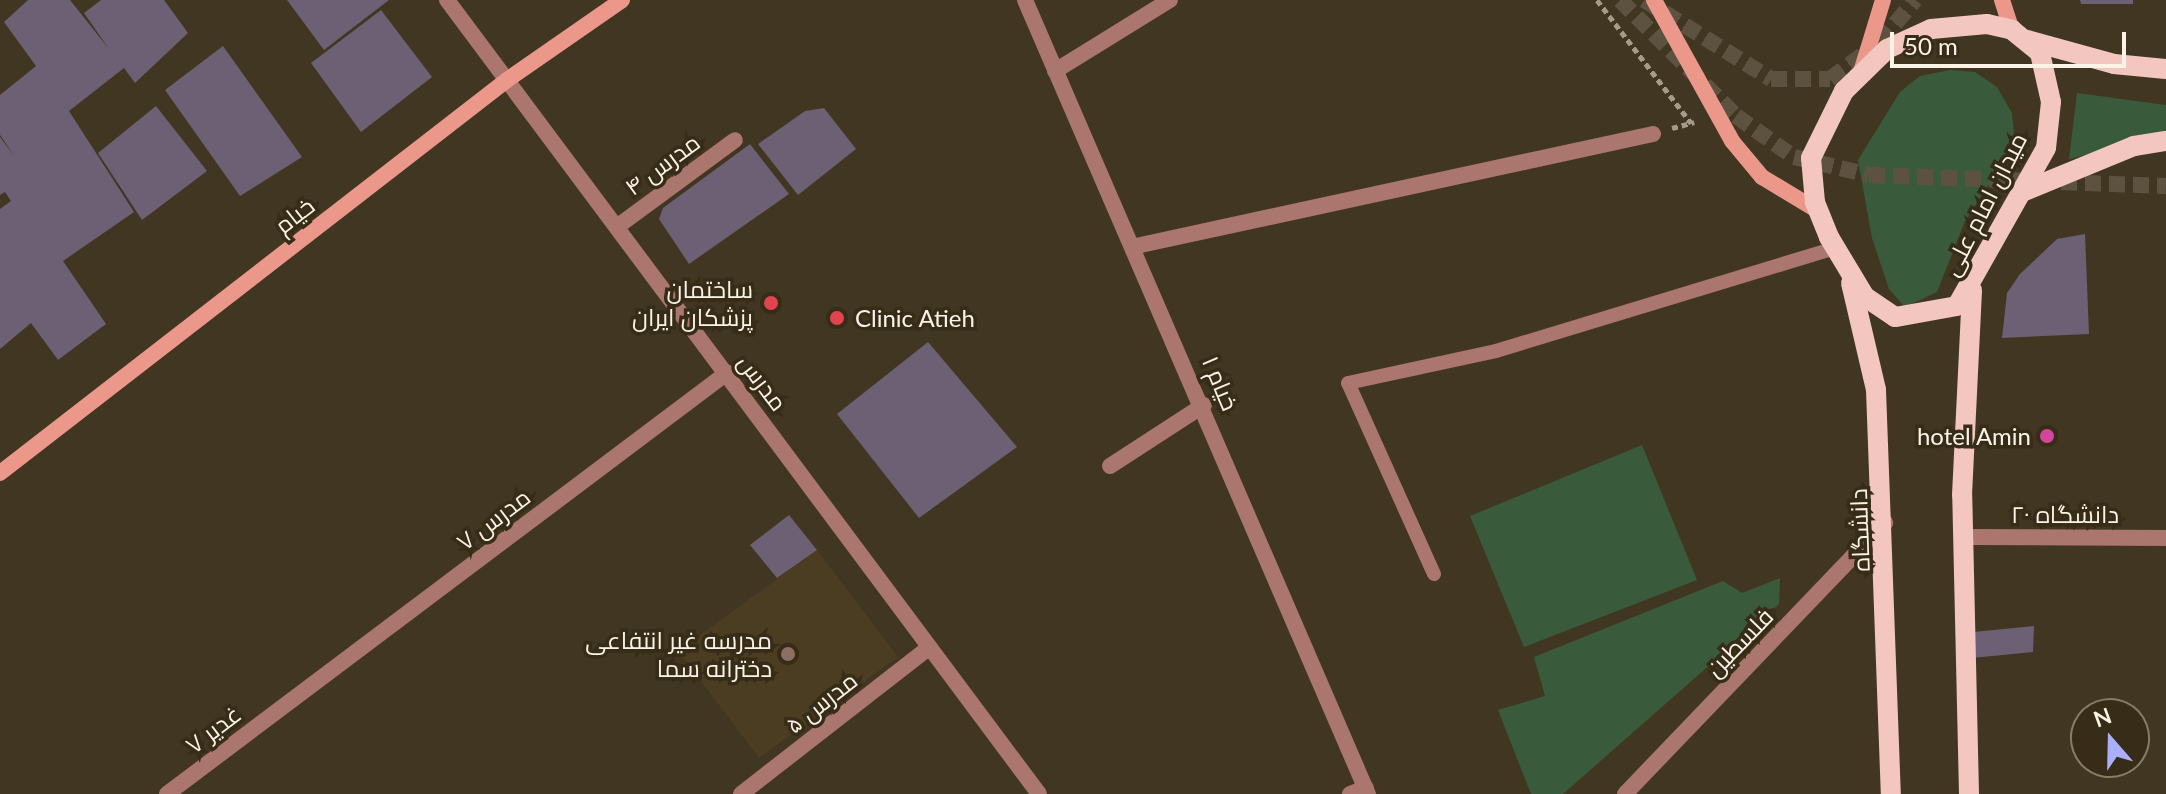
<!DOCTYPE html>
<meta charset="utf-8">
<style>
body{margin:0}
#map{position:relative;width:2166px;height:794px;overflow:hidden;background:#413621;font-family:Lato,Cairo,sans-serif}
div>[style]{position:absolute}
.built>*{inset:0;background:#4b3d21}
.green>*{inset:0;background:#3a5b3b}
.building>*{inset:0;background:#6d5f74}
.secondary-tunnel>*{height:16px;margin-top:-8px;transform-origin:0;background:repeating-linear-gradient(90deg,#5d523f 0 16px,transparent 0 24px)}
.path>*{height:5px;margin-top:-2.5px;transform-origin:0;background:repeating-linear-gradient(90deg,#a49b8b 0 6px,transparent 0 10px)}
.service>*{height:14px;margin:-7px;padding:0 7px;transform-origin:7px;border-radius:7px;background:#aa766d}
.minor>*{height:16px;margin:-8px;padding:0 8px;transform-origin:8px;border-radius:8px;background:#aa766d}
.tertiary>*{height:16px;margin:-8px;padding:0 8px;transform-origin:8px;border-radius:8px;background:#aa766d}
.secondary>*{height:16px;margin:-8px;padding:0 8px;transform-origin:8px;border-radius:8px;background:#eb988a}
.primary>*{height:20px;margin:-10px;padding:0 10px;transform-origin:10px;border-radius:10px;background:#f3c7bf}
.dots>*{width:22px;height:22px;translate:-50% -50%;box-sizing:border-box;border:4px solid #372c17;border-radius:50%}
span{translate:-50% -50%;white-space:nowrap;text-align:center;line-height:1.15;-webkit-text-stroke:7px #372c17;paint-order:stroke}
.street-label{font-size:24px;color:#faf3e6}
.poi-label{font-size:24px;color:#faf3e6}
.right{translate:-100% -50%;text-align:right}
.left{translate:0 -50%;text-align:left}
.north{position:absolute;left:2070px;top:698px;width:80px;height:80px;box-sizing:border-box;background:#372c17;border:2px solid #857c6a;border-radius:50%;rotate:340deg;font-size:22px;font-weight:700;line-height:32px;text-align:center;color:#faf3e6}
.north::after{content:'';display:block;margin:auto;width:28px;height:36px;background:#abaffb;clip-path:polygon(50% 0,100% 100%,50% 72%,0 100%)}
.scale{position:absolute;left:1890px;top:32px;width:236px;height:36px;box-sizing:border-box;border:4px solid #faf3e6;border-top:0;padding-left:10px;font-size:24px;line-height:28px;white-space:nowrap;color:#faf3e6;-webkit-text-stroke:6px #372c17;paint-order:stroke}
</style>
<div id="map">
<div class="built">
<i style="clip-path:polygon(817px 550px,898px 657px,759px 758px,678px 651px)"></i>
</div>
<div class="green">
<i style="clip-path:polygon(1950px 70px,1975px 72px,1997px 87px,2012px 113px,2015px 145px,1965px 221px,1937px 292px,1905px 307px,1889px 289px,1872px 238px,1858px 160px,1900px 92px,1920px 76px)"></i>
<i style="clip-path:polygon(2077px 93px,2166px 105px,2166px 136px,2069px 159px)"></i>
<i style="clip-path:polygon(1642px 445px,1697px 580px,1524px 647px,1470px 516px)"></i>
<i style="clip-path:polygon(1780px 578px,1779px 604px,1563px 794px,1531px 794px,1498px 710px,1545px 696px,1534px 657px,1723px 581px,1742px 593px)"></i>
</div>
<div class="building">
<i style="clip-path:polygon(28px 0,70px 0,109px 49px,84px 13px,101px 0,164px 0,188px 33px,135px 83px,124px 68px,69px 111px,134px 212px,63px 261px,106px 324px,58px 360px,31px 323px,0 349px,0 209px,11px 201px,5px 192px,0 195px,0 137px,15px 157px,0 135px,0 95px,36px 66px,4px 22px)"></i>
<i style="clip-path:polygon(287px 0,389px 0,324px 50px)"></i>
<i style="clip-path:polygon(2080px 0,2133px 0,2133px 4px,2081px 4px)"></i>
<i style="clip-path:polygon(381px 10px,432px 77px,361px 132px,311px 63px)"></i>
<i style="clip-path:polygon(223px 46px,302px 157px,240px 196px,165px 90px)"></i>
<i style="clip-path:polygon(156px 106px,207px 171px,142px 220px,98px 153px)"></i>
<i style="clip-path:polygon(824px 108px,856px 149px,798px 195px,758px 144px,805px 111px)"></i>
<i style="clip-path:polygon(750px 144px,789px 194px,689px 264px,659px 219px,663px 208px)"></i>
<i style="clip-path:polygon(2085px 234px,2089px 334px,2002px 338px,2007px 293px,2020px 274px,2057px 239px)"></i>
<i style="clip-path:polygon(928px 342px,1017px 447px,919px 518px,837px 414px)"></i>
<i style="clip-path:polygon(789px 515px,817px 550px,777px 578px,750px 545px)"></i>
<i style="clip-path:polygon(2034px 626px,2033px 652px,1972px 658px,1973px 632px)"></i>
</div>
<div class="secondary-tunnel">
<i style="left:1620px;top:0;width:164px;rotate:45deg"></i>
<i style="left:1736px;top:116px;width:71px;rotate:35.3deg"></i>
<i style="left:1794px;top:157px;width:77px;rotate:13.5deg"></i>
<i style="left:1869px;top:175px;width:297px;rotate:2.1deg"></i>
<i style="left:1644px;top:0;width:150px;rotate:31.9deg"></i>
<i style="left:1771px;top:79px;width:59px"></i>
<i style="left:1830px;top:79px;width:62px;rotate:-36.5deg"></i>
<i style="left:1880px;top:42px;width:55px;rotate:-50.2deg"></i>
</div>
<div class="path">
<i style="left:1597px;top:0;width:155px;rotate:52.6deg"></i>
<i style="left:1672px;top:128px;width:23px;rotate:-15deg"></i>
</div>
<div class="service">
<i style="left:1434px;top:574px;width:209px;rotate:-114.2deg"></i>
<i style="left:1348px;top:383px;width:151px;rotate:-12.2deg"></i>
<i style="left:1496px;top:351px;width:354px;rotate:-16.9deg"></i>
</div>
<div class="minor">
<i style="left:1025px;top:0;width:865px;rotate:66.64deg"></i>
<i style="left:1055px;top:71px;width:135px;rotate:-31.7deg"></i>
<i style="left:618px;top:226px;width:145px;rotate:-36.3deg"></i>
<i style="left:1136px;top:246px;width:529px;rotate:-12.22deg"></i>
<i style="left:1110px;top:466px;width:112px;rotate:-33deg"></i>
<i style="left:1963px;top:537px;width:203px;rotate:0.3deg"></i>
<i style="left:167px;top:794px;width:701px;rotate:-36.94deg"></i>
<i style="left:741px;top:794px;width:239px;rotate:-37.9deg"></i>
<i style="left:1350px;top:794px;width:17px;rotate:-21deg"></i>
</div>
<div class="tertiary">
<i style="left:447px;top:0;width:990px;rotate:53.29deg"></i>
<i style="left:1625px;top:794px;width:376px;rotate:-46.2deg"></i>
</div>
<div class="secondary">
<i style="left:1654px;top:0;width:161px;rotate:61deg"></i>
<i style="left:1732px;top:141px;width:47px;rotate:50.2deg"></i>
<i style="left:1762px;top:177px;width:68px;rotate:31.1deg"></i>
<i style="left:2002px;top:0;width:32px;rotate:72deg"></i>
<i style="left:1861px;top:72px;width:75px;rotate:-73deg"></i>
<i style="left:0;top:473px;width:641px;rotate:-37.78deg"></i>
<i style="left:507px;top:80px;width:140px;rotate:-34.8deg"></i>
</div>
<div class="primary">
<i style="left:1987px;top:24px;width:26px;rotate:13deg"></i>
<i style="left:2012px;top:30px;width:36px;rotate:39deg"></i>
<i style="left:2040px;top:53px;width:50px;rotate:77.3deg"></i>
<i style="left:2051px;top:102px;width:46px;rotate:96.2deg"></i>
<i style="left:2046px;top:148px;width:181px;rotate:119.4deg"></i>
<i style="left:1957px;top:306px;width:63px;rotate:169.9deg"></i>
<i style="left:1895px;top:317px;width:36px;rotate:-146deg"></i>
<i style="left:1865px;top:297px;width:70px;rotate:-121deg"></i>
<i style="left:1829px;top:237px;width:38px;rotate:-112deg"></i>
<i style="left:1815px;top:202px;width:44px;rotate:-95.2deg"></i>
<i style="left:1811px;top:158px;width:75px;rotate:-63.8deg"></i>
<i style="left:1844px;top:91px;width:60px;rotate:-44.3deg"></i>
<i style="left:1887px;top:49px;width:48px;rotate:-24.4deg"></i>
<i style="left:1931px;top:29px;width:56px;rotate:-5.1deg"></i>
<i style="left:2027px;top:40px;width:90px;rotate:15.4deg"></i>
<i style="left:2114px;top:64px;width:52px;rotate:5.5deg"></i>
<i style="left:2022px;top:192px;width:121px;rotate:-22.3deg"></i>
<i style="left:2134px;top:146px;width:32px;rotate:-9deg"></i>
<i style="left:1851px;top:283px;width:110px;rotate:76.8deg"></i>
<i style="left:1876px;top:390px;width:404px;rotate:87.9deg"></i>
<i style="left:1969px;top:794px;width:299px;rotate:-91.3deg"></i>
<i style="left:1962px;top:495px;width:205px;rotate:-87.2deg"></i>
</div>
<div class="dots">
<i style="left:771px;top:303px;background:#e0444e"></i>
<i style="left:837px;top:318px;background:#e0444e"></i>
<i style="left:2047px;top:436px;background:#d1479c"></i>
<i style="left:788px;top:654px;background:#8d6e63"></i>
</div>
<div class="street-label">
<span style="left:662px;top:164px;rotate:-36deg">مدرس ۴</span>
<span style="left:1984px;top:204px;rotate:-63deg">میدان امام علی</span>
<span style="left:294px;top:215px;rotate:-38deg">خیام</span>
<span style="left:763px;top:382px;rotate:53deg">مدرس</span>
<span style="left:1221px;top:383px;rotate:67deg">خیام ۱</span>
<span style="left:2065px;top:514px">دانشگاه ۲۰</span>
<span style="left:493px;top:519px;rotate:-37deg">مدرس ۷</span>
<span style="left:1859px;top:530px;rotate:-92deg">دانشگاه</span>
<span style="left:1739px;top:642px;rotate:-46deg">فلسطین</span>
<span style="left:821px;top:702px;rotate:-38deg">مدرس ۵</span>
<span style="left:213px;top:729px;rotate:-37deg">غدیر ۷</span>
</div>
<div class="poi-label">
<span class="right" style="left:753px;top:303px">ساختمان<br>پزشکان ایران</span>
<span class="left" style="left:855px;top:318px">Clinic Atieh</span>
<span class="right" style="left:2031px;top:436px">hotel Amin</span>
<span class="right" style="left:772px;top:654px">مدرسه غیر انتفاعی<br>دخترانه سما</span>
</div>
<div class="north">N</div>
<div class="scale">50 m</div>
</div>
